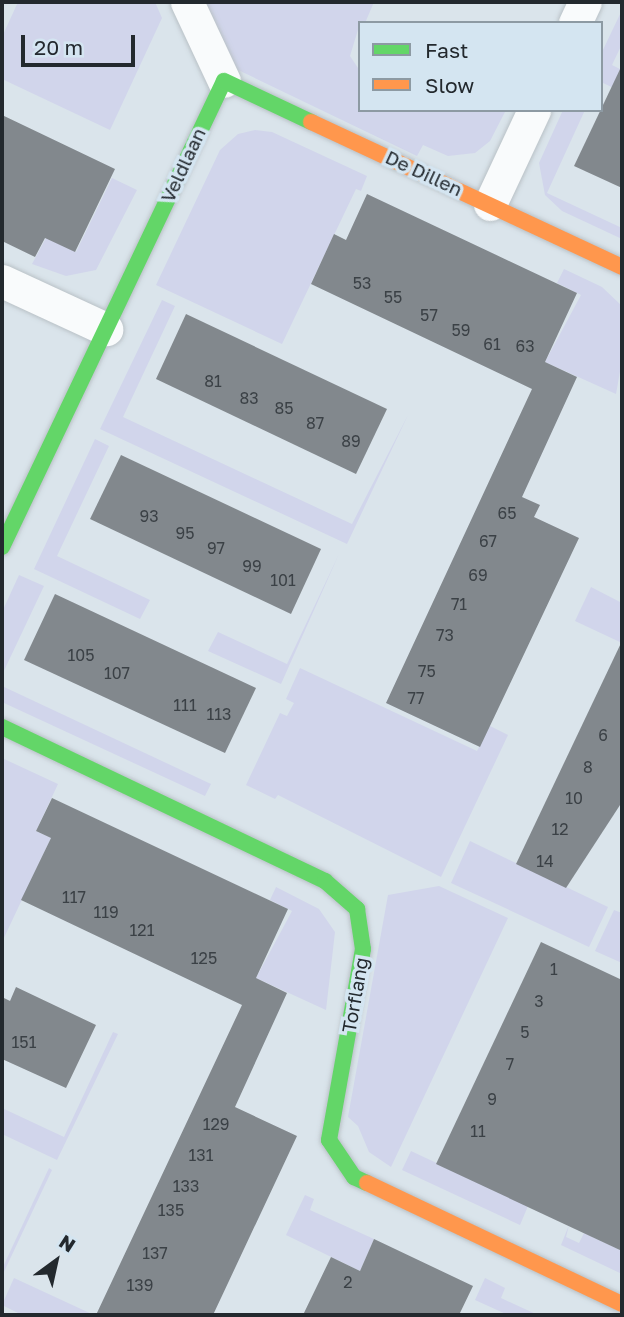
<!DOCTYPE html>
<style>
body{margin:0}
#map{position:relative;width:624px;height:1317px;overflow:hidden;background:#dae4eb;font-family:"Golos Text",sans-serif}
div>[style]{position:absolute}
.green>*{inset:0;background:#d1d5eb}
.building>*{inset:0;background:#82888d}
.roads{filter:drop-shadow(0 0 2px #b9c1c6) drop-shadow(0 0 2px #b9c1c6)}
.street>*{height:33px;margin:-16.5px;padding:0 16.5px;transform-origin:16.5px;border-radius:16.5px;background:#f9fbfc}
.fast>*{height:16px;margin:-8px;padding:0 8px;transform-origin:8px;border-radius:8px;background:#63d668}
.slow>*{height:16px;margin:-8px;padding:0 8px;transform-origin:8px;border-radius:8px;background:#ff974d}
span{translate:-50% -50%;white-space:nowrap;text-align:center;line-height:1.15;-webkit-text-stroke:7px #d4e5f1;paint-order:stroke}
.number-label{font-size:16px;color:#3b4146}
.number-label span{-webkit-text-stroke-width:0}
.street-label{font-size:19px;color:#23292e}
.frame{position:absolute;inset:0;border:4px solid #23292e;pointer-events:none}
.legend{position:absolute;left:358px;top:21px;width:245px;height:91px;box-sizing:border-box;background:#d4e5f1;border:2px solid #8d9aa3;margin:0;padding:9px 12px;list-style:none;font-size:21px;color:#23292e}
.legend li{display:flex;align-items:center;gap:14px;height:35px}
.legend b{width:35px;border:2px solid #8d9aa3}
.north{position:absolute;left:21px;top:1226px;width:70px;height:70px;-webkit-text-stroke:5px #d4e5f1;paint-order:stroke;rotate:33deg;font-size:19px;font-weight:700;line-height:28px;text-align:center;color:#23292e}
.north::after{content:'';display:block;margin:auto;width:24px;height:32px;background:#23292e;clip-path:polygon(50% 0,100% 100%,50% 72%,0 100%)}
.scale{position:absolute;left:21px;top:35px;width:114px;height:32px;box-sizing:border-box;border:4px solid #23292e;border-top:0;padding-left:9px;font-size:21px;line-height:24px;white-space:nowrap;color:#23292e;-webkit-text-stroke:5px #d4e5f1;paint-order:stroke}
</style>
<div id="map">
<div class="green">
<i style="clip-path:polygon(18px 2px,155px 2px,162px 18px,110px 130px,2px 79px,2px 37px)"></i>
<i style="clip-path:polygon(203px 2px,374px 2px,365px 23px,360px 23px,350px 56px,360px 71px,360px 110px,506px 110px,490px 141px,475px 153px,448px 156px,423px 145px,417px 156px,236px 69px)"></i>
<i style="clip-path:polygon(622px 10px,622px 44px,612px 65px,622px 70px,622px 92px,601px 82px,601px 54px)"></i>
<i style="clip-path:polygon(563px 110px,585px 110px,547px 193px,622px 228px,622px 239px,562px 211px,545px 195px,539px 163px)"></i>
<i style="clip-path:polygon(255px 130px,272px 132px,367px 176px,361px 191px,356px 189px,282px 344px,156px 285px,220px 150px,238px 134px)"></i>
<i style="clip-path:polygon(112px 178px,137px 190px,96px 270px,66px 276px,32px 264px,46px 238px,76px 252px)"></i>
<i style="clip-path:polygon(564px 269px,602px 287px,622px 306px,622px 360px,616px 394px,545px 362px,581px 295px,557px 283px)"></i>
<i style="clip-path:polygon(162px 300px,175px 306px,123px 417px,352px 524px,408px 415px,347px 544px,100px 429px)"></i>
<i style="clip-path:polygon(95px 439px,109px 446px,57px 556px,150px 600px,140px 619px,34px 569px)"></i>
<i style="clip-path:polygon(339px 554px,281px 684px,208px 651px,218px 632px,287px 664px)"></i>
<i style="clip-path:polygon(19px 575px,44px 586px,2px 675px,2px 612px)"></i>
<i style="clip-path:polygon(591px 587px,622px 603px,622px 643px,575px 621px)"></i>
<i style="clip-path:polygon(300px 668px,477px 751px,490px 726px,508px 735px,441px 877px,278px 795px,275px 799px,246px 785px,280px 713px,287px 716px,294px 703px,286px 699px)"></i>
<i style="clip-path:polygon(2px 686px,211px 784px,205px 796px,4px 703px)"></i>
<i style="clip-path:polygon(2px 758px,58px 784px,36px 831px,51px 838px,2px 942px)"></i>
<i style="clip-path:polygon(470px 841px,608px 907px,589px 947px,451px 883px)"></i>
<i style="clip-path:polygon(439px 886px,508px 918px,391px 1167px,369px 1152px,358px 1126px,348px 1117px,388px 895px)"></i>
<i style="clip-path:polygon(276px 887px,319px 909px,335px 932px,326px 1010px,256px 978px,292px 911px,270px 900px)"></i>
<i style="clip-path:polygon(614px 910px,622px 913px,622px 963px,595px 951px)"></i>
<i style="clip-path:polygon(113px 1032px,118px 1034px,57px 1160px,2px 1134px,2px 1108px,64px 1137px)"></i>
<i style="clip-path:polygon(411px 1151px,528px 1206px,520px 1225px,402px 1170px)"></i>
<i style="clip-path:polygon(49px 1168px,52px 1170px,2px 1276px,2px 1269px)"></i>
<i style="clip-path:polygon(305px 1195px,314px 1199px,310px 1210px,374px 1239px,360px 1271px,286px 1235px)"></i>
<i style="clip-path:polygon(569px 1225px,566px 1237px,579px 1243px,584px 1233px,622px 1251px,622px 1274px,561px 1245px)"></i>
<i style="clip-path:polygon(14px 1278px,94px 1315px,22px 1315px,2px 1305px)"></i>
<i style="clip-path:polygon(485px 1278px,505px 1288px,501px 1298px,538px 1315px,508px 1315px,475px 1300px)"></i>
</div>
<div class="building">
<i style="clip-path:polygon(622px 65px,622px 188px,574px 166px)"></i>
<i style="clip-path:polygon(2px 115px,115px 169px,75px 252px,45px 238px,35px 257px,2px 241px)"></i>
<i style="clip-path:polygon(367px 194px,577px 293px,545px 362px,577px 377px,522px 497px,540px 505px,534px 517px,579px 538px,480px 747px,386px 703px,532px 389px,311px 284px,334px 234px,346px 240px)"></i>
<i style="clip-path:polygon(186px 314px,387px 409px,356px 474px,156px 379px)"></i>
<i style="clip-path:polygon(121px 455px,321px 549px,291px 614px,90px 519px)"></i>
<i style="clip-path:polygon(55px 594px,256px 688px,225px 753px,24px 660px)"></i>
<i style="clip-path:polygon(622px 641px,622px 802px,566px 888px,516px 864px)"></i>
<i style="clip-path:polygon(52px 798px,288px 909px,256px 978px,287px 993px,235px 1107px,297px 1136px,213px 1315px,96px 1315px,242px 1005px,21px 900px,51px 838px,36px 831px)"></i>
<i style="clip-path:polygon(541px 942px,622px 980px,622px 1251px,436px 1164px)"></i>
<i style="clip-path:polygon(16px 987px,96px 1025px,66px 1088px,2px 1059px,2px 997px,10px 1001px)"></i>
<i style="clip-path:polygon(374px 1239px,473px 1286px,459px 1315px,303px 1315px,331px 1257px,360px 1271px)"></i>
</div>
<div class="roads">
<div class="street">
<i style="left:187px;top:2px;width:87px;rotate:64.9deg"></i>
<i style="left:575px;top:23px;width:23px;rotate:-65deg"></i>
<i style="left:490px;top:204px;width:104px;rotate:-64.9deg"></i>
<i style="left:2px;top:281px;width:115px;rotate:24.8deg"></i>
</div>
<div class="fast">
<i style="left:2px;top:547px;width:516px;rotate:-64.53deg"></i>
<i style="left:224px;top:81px;width:96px;rotate:25.2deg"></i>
<i style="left:2px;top:727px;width:358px;rotate:25.5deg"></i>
<i style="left:325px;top:881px;width:43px;rotate:41.2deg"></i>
<i style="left:357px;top:909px;width:40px;rotate:81.5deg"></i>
<i style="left:363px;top:949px;width:194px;rotate:100.1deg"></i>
<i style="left:329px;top:1140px;width:45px;rotate:56deg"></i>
<i style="left:354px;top:1177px;width:14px;rotate:25deg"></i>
</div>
<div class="slow">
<i style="left:311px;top:122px;width:343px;rotate:25deg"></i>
<i style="left:367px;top:1183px;width:282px;rotate:25.4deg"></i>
</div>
</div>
<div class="number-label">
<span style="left:362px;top:283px">53</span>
<span style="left:393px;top:297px">55</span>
<span style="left:429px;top:315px">57</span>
<span style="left:461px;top:330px">59</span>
<span style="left:492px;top:344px">61</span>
<span style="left:525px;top:346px">63</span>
<span style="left:213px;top:381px">81</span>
<span style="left:249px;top:398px">83</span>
<span style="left:284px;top:408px">85</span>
<span style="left:315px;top:423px">87</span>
<span style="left:351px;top:441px">89</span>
<span style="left:507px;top:513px">65</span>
<span style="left:149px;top:516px">93</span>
<span style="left:185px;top:533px">95</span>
<span style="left:488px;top:541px">67</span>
<span style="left:216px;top:548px">97</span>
<span style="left:252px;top:566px">99</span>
<span style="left:478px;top:575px">69</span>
<span style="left:283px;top:580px">101</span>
<span style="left:459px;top:604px">71</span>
<span style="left:445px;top:635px">73</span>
<span style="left:81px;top:655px">105</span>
<span style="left:427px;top:671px">75</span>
<span style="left:117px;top:673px">107</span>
<span style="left:416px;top:698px">77</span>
<span style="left:185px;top:705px">111</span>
<span style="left:219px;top:714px">113</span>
<span style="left:603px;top:735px">6</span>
<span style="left:588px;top:767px">8</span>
<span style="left:574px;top:798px">10</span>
<span style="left:560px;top:829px">12</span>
<span style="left:545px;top:861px">14</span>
<span style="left:74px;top:897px">117</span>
<span style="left:106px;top:912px">119</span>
<span style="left:142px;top:930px">121</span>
<span style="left:204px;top:958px">125</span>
<span style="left:554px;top:969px">1</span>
<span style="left:539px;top:1001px">3</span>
<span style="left:525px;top:1032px">5</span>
<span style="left:24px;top:1042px">151</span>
<span style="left:510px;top:1064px">7</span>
<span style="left:492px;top:1099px">9</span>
<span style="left:216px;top:1124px">129</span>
<span style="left:478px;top:1131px">11</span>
<span style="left:201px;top:1155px">131</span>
<span style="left:186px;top:1186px">133</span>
<span style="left:171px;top:1210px">135</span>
<span style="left:155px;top:1253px">137</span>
<span style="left:348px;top:1282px">2</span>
<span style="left:140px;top:1285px">139</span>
</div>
<div class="street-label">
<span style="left:183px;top:165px;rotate:-65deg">Veldlaan</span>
<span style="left:424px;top:173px;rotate:25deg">De Dillen</span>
<span style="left:355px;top:995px;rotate:-80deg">Torflang</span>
</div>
<div class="frame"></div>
<ul class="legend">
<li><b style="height:9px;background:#63d668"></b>Fast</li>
<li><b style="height:9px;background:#ff974d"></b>Slow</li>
</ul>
<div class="north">N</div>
<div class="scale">20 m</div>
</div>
